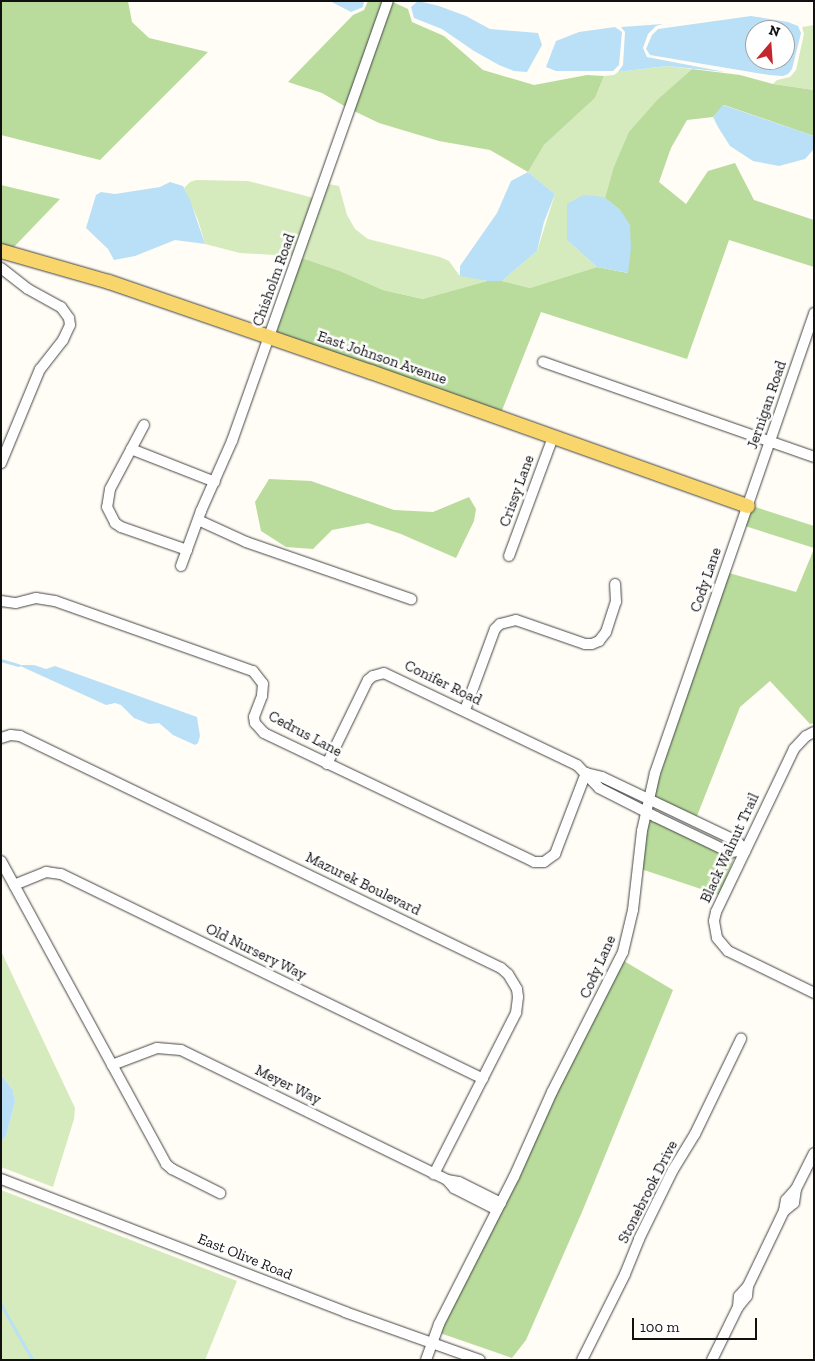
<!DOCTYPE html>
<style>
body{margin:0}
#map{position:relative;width:815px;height:1361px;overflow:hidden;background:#fffdf5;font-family:"Zilla Slab",serif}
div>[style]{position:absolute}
.green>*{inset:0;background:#d5ebbd}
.forest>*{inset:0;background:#b9dc9c}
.water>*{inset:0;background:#b9e0f7}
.stream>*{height:2.5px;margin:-1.25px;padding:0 1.25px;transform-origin:1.25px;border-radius:1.25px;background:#b9e0f7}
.roads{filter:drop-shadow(0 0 1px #444) drop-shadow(0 0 1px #444)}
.minor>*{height:10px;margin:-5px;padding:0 5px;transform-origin:5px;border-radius:5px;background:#fff}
.major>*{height:14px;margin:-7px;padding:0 7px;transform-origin:7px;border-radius:7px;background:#f9d66b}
span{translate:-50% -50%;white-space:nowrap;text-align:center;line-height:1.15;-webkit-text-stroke:5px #fff;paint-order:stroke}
.street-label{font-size:15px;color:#111}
.frame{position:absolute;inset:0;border:2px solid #111;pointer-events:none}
.north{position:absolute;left:745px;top:20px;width:50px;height:50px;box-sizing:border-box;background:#fff;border:1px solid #a0a0a0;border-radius:50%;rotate:18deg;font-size:14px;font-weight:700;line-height:20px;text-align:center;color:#111}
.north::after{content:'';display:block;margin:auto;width:18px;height:22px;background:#c4262e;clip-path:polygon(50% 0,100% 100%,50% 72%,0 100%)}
.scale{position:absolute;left:632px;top:1318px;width:125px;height:22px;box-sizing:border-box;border:2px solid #111;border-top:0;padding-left:6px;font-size:15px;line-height:18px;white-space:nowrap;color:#111;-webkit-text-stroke:4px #fff;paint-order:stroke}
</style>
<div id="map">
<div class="green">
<i style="clip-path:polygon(814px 25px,814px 90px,773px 84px,777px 80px,790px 77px,796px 70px,804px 34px,802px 27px)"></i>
<i style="clip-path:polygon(667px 66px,692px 69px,659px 98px,613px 169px,605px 198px,567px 240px,597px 267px,530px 288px,502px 281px,537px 251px,555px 194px,528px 172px,544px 145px,595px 98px,604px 76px,614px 75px,618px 72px)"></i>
<i style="clip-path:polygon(196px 180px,248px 181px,314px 198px,294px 256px,240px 253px,205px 244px,198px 220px,184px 188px,190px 182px)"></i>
<i style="clip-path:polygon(328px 184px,339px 186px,347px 215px,355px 229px,368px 239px,440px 257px,449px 261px,459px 275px,487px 281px,424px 299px,383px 290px,340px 271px,302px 258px)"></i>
<i style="clip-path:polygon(1px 951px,75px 1108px,74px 1119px,53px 1187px,1px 1167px,1px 1142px,6px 1136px,15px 1102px,13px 1090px,1px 1075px)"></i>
<i style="clip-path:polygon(1px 1190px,237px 1281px,205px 1360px,1px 1360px)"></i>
</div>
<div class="forest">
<i style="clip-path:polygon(1px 1px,128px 1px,132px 22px,149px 38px,208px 52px,100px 160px,1px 135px)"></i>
<i style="clip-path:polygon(368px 1px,384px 1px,346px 107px,322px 93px,288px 82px,353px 15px,364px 10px)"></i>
<i style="clip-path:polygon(393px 2px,408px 9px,412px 22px,444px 36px,483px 70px,534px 85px,587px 75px,604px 76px,595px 98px,544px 145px,528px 172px,490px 150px,439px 141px,379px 123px,354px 111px)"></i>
<i style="clip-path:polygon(692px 69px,740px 75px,773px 84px,814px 90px,814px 136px,724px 105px,713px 117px,687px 120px,671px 148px,659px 182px,686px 204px,708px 171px,735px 163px,754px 200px,814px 220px,814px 267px,729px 240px,687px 359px,541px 312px,501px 413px,276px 333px,302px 258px,340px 271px,383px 290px,423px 299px,487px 281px,502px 281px,530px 288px,597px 267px,628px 273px,621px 211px,605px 198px,613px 169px,629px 132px,659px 98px)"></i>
<i style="clip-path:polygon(1px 185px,60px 199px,12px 249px,1px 246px)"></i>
<i style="clip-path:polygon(269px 479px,311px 481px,394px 510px,433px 512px,469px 497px,476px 509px,474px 521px,456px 558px,401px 534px,368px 523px,332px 530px,313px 549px,286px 547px,261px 531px,255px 502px)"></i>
<i style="clip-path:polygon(752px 506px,814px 526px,814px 548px,745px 526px)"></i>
<i style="clip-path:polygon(814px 549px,814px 723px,810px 724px,770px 681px,740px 707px,697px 816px,653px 796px,729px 573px,796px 592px)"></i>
<i style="clip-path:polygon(648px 819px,727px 856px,735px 856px,719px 895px,641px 869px)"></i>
<i style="clip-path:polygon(624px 961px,673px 990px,582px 1212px,526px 1340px,512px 1358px,440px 1333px,556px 1094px)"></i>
</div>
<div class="water">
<i style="clip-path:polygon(330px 1px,364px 1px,363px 7px,351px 12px)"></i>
<i style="clip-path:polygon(418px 1px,439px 6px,466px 16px,490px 29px,538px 33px,542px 45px,527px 72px,514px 71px,499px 65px,474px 51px,442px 29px,414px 18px,411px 7px)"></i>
<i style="clip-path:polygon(evenodd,751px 16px,788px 22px,798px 26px,801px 33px,792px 69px,788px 74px,783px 76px,769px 75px,650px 55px,646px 49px,652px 35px,658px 29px,751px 16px,755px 30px,785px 30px,785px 60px,755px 60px,755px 30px)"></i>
<i style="clip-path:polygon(663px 24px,656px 26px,648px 34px,643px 48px,647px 57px,725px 72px,667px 66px,618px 72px,623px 65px,625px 32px,621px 27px)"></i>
<i style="clip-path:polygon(615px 27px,622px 32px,619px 65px,613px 71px,556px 71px,546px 67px,556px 41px,579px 32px)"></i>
<i style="clip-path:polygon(723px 105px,814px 136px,814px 149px,805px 159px,779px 166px,753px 161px,730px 146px,718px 127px,713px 117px)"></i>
<i style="clip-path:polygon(528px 172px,555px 194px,544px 222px,537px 251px,502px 281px,487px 281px,460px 276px,460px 266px,497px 213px,511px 181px)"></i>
<i style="clip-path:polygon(170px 182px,183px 186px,190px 200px,205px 244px,175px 240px,135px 256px,114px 260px,108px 249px,86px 228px,96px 195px,101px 192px,115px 194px,160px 187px)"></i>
<i style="clip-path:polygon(583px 195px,604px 197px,621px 211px,630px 225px,631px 248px,628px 273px,597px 267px,567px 240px,567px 204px)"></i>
<i style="clip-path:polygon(18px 665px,34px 665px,46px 669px,55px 666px,197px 717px,200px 736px,198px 743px,195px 745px,173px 735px,159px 723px,149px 724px,134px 718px,121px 705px,115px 703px,106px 705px)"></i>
<i style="clip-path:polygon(1px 1075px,13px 1090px,15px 1102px,6px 1136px,1px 1142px)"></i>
</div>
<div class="stream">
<i style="left:1px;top:660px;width:18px;rotate:16deg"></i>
<i style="left:1px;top:1304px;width:64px;rotate:60.3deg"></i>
</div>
<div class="roads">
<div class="minor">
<i style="left:1px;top:268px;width:34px;rotate:38deg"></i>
<i style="left:28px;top:289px;width:38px;rotate:29deg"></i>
<i style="left:61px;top:307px;width:14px;rotate:54deg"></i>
<i style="left:69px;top:318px;width:7px;rotate:82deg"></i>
<i style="left:70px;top:325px;width:17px;rotate:115deg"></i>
<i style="left:63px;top:340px;width:37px;rotate:128deg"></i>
<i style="left:40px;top:369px;width:102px;rotate:112.5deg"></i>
<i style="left:543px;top:362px;width:287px;rotate:19.3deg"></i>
<i style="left:144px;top:425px;width:72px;rotate:118deg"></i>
<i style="left:110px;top:489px;width:18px;rotate:99deg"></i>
<i style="left:107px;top:507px;width:18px;rotate:63deg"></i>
<i style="left:115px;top:523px;width:7px;rotate:34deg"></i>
<i style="left:121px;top:527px;width:70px;rotate:19.2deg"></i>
<i style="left:131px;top:449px;width:90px;rotate:21.4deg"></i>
<i style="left:198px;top:520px;width:53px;rotate:24.6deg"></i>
<i style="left:246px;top:542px;width:175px;rotate:19.1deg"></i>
<i style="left:509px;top:556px;width:127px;rotate:-69.7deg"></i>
<i style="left:181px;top:566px;width:59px;rotate:-70deg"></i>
<i style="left:201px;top:511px;width:77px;rotate:-66.1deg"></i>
<i style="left:232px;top:441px;width:467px;rotate:-70.5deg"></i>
<i style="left:1px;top:601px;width:15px;rotate:8deg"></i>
<i style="left:16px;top:603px;width:21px;rotate:-14deg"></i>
<i style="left:36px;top:598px;width:19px;rotate:9deg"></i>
<i style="left:55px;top:601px;width:210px;rotate:19.5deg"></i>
<i style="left:253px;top:671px;width:16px;rotate:52deg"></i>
<i style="left:263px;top:684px;width:12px;rotate:95deg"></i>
<i style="left:262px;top:696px;width:22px;rotate:111deg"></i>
<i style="left:254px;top:717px;width:6px;rotate:81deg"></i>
<i style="left:255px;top:723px;width:13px;rotate:48deg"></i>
<i style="left:264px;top:733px;width:299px;rotate:25.5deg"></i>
<i style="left:534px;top:862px;width:10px"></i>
<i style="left:544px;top:862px;width:14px;rotate:-36deg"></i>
<i style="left:555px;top:854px;width:87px;rotate:-69.1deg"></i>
<i style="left:465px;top:710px;width:86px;rotate:-69.7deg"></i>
<i style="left:495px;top:629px;width:7px;rotate:-45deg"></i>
<i style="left:500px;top:624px;width:16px;rotate:-14deg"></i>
<i style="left:516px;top:620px;width:73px;rotate:19.2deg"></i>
<i style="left:585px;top:644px;width:7px"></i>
<i style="left:592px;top:644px;width:8px;rotate:-23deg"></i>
<i style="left:599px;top:641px;width:11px;rotate:-52deg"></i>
<i style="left:606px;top:632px;width:32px;rotate:-72deg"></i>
<i style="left:616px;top:602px;width:18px;rotate:-93deg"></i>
<i style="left:814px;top:732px;width:9px;rotate:153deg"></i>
<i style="left:806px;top:736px;width:18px;rotate:133deg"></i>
<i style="left:794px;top:749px;width:181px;rotate:115.6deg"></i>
<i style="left:716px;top:912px;width:9px;rotate:103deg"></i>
<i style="left:714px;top:921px;width:17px;rotate:80deg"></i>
<i style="left:717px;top:938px;width:17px;rotate:50deg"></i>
<i style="left:728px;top:951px;width:96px;rotate:26deg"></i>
<i style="left:1px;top:738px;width:10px;rotate:-17deg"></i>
<i style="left:11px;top:735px;width:9px;rotate:6deg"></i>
<i style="left:20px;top:736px;width:534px;rotate:25.75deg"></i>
<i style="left:501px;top:968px;width:9px;rotate:41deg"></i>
<i style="left:508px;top:974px;width:17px;rotate:59deg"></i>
<i style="left:517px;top:989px;width:8px;rotate:83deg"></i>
<i style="left:518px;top:997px;width:16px;rotate:97deg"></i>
<i style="left:516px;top:1013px;width:181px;rotate:117deg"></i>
<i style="left:327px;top:764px;width:93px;rotate:-64deg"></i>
<i style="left:368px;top:680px;width:6px;rotate:-39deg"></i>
<i style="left:373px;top:676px;width:11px;rotate:-15deg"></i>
<i style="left:384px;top:673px;width:214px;rotate:25.5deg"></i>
<i style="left:577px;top:765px;width:32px;rotate:46deg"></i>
<i style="left:599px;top:788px;width:64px;rotate:27deg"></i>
<i style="left:656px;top:817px;width:81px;rotate:25.6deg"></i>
<i style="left:729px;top:852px;width:16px;rotate:-4deg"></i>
<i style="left:586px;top:773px;width:16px;rotate:14deg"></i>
<i style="left:602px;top:777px;width:149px;rotate:25.4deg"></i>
<i style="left:737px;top:841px;width:13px;rotate:51deg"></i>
<i style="left:1px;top:861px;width:345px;rotate:61.4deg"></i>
<i style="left:166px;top:1164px;width:8px;rotate:40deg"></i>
<i style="left:172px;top:1169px;width:54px;rotate:26.6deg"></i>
<i style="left:14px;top:885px;width:35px;rotate:-22deg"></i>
<i style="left:46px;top:872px;width:15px;rotate:8deg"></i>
<i style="left:61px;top:874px;width:469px;rotate:25.9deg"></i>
<i style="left:112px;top:1065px;width:48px;rotate:-20.7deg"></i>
<i style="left:157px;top:1048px;width:24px;rotate:5deg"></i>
<i style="left:181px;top:1050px;width:296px;rotate:26deg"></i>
<i style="left:447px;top:1180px;width:12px;rotate:9deg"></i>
<i style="left:459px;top:1182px;width:47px;rotate:26.6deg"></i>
<i style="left:1px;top:1179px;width:369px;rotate:21.1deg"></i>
<i style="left:345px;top:1312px;width:143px;rotate:19.6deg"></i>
<i style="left:447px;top:1180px;width:11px;rotate:49deg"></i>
<i style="left:454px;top:1188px;width:48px;rotate:27.1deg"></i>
<i style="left:784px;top:1211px;width:13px;rotate:-39deg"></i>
<i style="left:794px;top:1203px;width:14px;rotate:-82deg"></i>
<i style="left:796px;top:1189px;width:40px;rotate:-63.4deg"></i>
<i style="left:738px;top:1307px;width:14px;rotate:-51deg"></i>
<i style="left:747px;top:1296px;width:10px;rotate:-84deg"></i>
<i style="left:748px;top:1286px;width:83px;rotate:-64.4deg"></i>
<i style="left:784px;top:1211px;width:11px;rotate:-80deg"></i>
<i style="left:786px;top:1200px;width:15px;rotate:-48deg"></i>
<i style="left:426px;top:1360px;width:38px;rotate:-70deg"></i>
<i style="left:439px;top:1324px;width:165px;rotate:-63deg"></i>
<i style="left:514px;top:1177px;width:93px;rotate:-65.9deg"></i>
<i style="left:552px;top:1092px;width:157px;rotate:-63.1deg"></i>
<i style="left:623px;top:952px;width:43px;rotate:-76.6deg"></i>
<i style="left:633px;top:910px;width:80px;rotate:-83.5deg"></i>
<i style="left:642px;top:831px;width:59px;rotate:-77.4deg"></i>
<i style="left:655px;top:773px;width:487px;rotate:-70.9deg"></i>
<i style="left:582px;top:1360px;width:96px;rotate:-63.4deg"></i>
<i style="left:625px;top:1274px;width:38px;rotate:-68deg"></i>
<i style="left:639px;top:1239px;width:77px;rotate:-63.8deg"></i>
<i style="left:673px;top:1170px;width:42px;rotate:-58.6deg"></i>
<i style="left:695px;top:1134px;width:106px;rotate:-64.2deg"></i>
<i style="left:712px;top:1360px;width:59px;rotate:-63.9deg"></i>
<i style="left:738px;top:1307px;width:11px;rotate:-85deg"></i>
<i style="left:739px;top:1296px;width:13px;rotate:-48deg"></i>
</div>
<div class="major">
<i style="left:1px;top:251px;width:112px;rotate:16deg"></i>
<i style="left:109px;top:282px;width:277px;rotate:19deg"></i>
<i style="left:371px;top:372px;width:400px;rotate:19.6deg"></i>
</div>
</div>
<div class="street-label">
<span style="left:274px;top:280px;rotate:-70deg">Chisholm Road</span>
<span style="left:382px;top:358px;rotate:19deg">East Johnson Avenue</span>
<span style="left:767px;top:405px;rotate:-71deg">Jernigan Road</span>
<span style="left:517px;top:491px;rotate:-70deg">Crissy Lane</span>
<span style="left:706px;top:580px;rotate:-71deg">Cody Lane</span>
<span style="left:443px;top:683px;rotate:26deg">Conifer Road</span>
<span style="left:305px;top:734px;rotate:28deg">Cedrus Lane</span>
<span style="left:730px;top:848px;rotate:-65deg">Black Walnut Trail</span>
<span style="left:363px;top:884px;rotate:26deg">Mazurek Boulevard</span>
<span style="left:256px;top:952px;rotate:26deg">Old Nursery Way</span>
<span style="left:598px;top:967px;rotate:-66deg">Cody Lane</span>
<span style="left:288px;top:1085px;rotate:26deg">Meyer Way</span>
<span style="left:648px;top:1192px;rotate:-63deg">Stonebrook Drive</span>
<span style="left:245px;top:1257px;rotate:22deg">East Olive Road</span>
</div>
<div class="frame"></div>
<div class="north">N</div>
<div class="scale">100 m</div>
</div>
